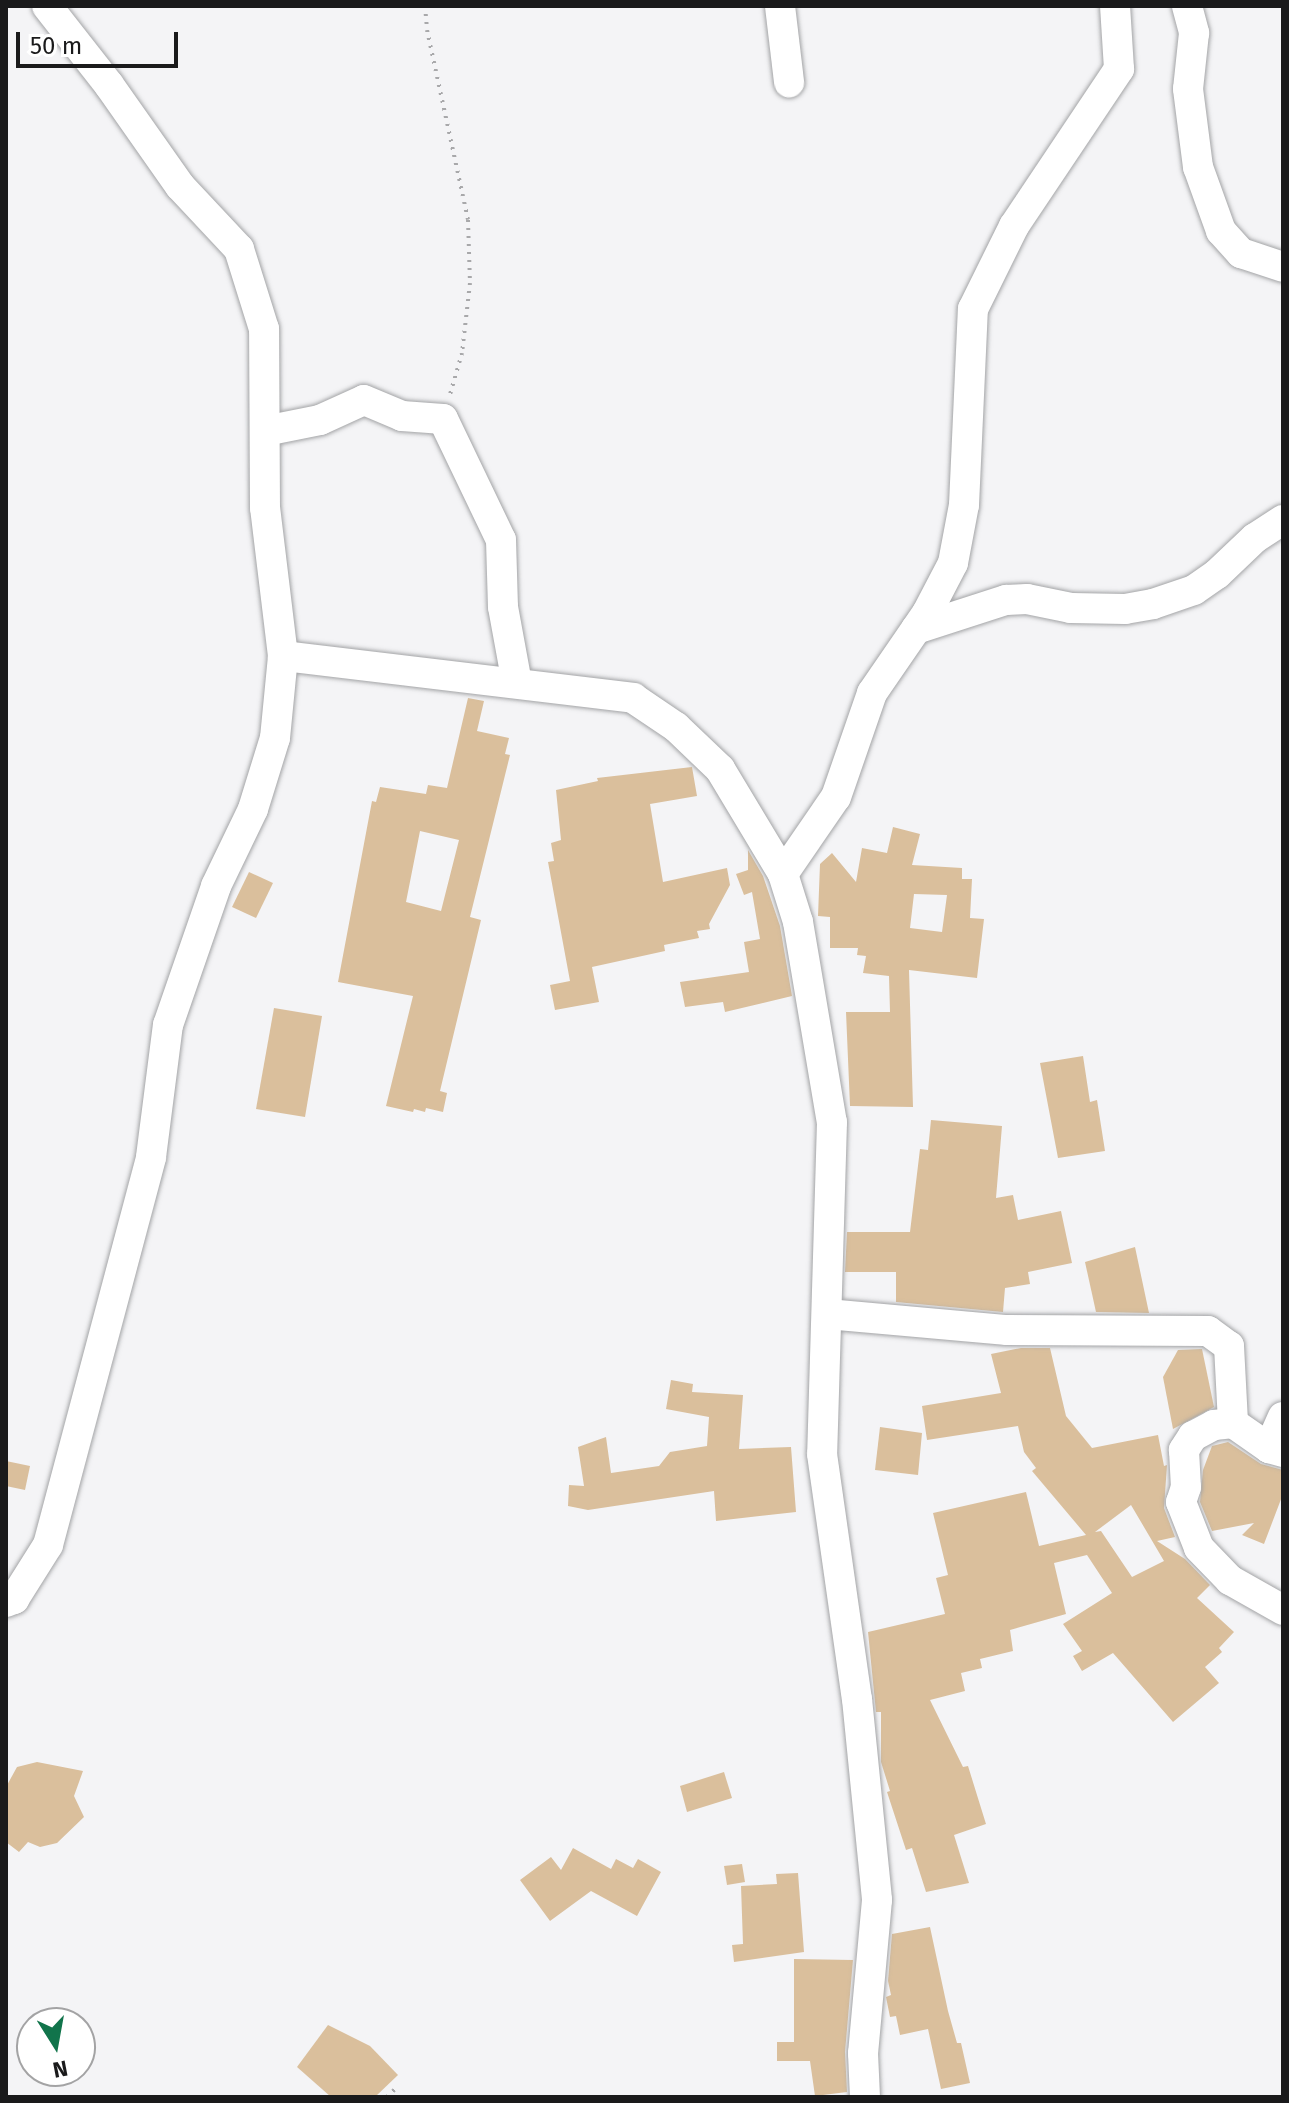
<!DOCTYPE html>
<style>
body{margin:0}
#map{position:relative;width:1289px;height:2103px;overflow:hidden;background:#f4f4f6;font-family:"Fira Sans",sans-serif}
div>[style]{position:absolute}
.building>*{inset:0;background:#dabf9c}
.path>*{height:4px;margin-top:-2px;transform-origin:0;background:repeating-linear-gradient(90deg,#a8a8aa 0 2px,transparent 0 8px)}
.roads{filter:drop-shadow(0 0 2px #a3a4a6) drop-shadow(0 0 2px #a3a4a6)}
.minor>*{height:30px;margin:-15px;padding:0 15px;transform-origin:15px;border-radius:15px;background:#fff}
span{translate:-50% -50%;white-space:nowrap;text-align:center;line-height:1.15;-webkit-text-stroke:7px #fff;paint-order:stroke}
.frame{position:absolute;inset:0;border:8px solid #1a1a1b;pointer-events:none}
.north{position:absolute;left:16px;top:2007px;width:80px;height:80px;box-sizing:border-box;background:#fff;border:2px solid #a3a3a4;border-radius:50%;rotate:169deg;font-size:22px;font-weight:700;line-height:32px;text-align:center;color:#1a1a1b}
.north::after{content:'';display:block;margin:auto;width:28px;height:36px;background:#11744b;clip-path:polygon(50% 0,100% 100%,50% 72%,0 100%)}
.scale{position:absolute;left:16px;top:32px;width:162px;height:36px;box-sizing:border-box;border:4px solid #1a1a1b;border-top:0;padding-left:10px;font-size:24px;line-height:28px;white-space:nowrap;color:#1a1a1b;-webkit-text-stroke:6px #fff;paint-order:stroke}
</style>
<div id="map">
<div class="building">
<i style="clip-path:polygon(evenodd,468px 698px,484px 701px,477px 731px,509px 738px,505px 754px,510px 755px,470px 917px,481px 920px,440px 1091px,447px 1093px,443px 1112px,426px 1108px,425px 1112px,414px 1109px,413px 1112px,386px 1106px,413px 996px,338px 982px,372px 801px,376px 802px,380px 787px,426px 794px,428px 785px,447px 788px,468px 698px,420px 831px,459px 840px,441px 911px,406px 902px,420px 831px)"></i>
<i style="clip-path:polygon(692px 767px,697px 796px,650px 804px,663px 882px,727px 868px,730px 885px,709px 924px,710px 929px,697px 931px,699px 938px,664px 945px,665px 951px,592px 967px,599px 1002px,555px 1010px,550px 985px,570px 981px,548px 862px,554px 861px,551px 843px,561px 840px,556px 790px,598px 781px,597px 778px)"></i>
<i style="clip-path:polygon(evenodd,893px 827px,920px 834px,912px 865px,962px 868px,962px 879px,972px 879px,970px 918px,984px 919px,977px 978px,909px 970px,913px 1107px,850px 1106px,846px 1012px,890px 1012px,889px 976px,863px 973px,866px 956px,857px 955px,858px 948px,830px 948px,830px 917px,818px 916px,820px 864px,832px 853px,856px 882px,862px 848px,887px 853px,893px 827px,914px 894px,947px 895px,942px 932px,910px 928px,914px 894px)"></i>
<i style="clip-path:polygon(748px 850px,763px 876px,780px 926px,792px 996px,725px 1012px,723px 1002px,685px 1007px,680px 982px,749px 972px,744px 942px,760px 939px,752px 892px,744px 895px,736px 874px,748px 870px)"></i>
<i style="clip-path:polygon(249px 872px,273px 883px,256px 918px,232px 907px)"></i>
<i style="clip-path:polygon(274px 1008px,322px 1016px,305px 1117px,256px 1109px)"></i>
<i style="clip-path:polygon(1083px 1056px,1090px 1102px,1097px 1100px,1105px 1151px,1058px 1158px,1040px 1063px)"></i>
<i style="clip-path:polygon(931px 1120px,1002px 1126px,996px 1198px,1013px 1195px,1018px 1220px,1061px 1211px,1072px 1263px,1028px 1272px,1030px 1284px,1005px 1288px,1003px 1312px,896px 1302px,896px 1272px,845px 1272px,847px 1232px,910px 1232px,920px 1149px,928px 1150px)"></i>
<i style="clip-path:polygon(1135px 1247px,1149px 1313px,1096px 1312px,1085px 1262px)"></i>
<i style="clip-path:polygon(evenodd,1021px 1348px,1050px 1348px,1066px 1416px,1092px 1448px,1158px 1435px,1164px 1466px,1167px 1465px,1164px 1508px,1175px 1537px,1157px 1541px,1185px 1559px,1210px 1585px,1197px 1598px,1234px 1632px,1219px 1648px,1222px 1652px,1205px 1667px,1219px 1683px,1173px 1722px,1113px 1653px,1082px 1671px,1073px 1656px,1082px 1651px,1063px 1624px,1112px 1593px,1087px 1555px,1054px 1563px,1066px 1614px,1010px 1630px,1013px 1651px,980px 1659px,982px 1668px,961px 1673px,965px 1691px,930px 1700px,963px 1767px,968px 1766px,986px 1824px,954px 1835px,969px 1883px,926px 1892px,912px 1848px,906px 1850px,887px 1792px,890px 1791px,881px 1762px,881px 1712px,876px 1712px,868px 1632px,945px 1614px,936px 1578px,948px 1575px,933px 1513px,1026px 1492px,1039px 1546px,1086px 1535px,1032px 1471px,1036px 1468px,1024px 1452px,1018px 1426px,927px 1440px,922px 1406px,1001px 1393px,991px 1354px,1021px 1348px,1131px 1505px,1164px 1561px,1132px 1577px,1101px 1531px,1095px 1532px,1131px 1505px)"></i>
<i style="clip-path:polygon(1202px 1349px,1214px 1407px,1173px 1429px,1163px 1377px,1178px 1350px)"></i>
<i style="clip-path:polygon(671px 1380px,693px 1384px,692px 1392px,743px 1395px,739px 1449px,791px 1447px,796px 1512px,716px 1521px,714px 1491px,588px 1510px,568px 1506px,569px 1485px,584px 1486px,578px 1447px,606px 1437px,611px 1473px,659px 1466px,670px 1452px,707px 1446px,709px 1417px,666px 1409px)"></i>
<i style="clip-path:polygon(880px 1427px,922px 1433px,918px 1475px,875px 1470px)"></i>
<i style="clip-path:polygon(1228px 1442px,1261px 1464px,1283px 1470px,1283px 1494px,1264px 1544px,1242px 1535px,1254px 1523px,1212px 1531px,1200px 1502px,1203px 1470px,1212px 1446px)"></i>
<i style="clip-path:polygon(6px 1461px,30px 1466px,25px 1490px,6px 1486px)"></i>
<i style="clip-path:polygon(37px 1762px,83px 1771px,74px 1796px,84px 1817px,57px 1843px,40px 1847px,28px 1842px,19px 1852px,6px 1842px,6px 1787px,17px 1767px)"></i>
<i style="clip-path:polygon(724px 1772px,732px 1798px,687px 1812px,680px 1786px)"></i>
<i style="clip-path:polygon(573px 1848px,611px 1869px,616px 1859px,633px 1868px,638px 1859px,661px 1872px,637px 1916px,591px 1891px,550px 1921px,520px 1880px,551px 1857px,561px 1870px)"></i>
<i style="clip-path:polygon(742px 1864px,745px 1882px,727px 1885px,724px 1866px)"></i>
<i style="clip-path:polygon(798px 1873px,804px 1952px,734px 1962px,732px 1945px,743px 1944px,741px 1886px,777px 1884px,776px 1874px)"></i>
<i style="clip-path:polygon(930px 1927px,948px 2011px,957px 2043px,961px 2043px,970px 2083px,941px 2089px,928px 2029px,900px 2035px,896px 2016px,890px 2017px,886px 1997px,891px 1995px,888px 1981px,892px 1934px)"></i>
<i style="clip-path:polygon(794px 1959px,853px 1960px,845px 2052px,847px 2092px,815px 2096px,810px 2061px,777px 2061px,777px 2042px,794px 2042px)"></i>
<i style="clip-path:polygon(328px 2025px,370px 2046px,398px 2075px,375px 2097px,331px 2097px,297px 2067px)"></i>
</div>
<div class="path">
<i style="left:425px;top:6px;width:24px;rotate:85deg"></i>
<i style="left:427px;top:30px;width:194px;rotate:77.8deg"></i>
<i style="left:468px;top:220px;width:63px;rotate:88.2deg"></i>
<i style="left:470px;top:283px;width:70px;rotate:96.5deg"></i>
<i style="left:462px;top:353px;width:47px;rotate:106.1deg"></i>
<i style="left:387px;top:2097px;width:11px;rotate:-45deg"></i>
</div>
<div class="roads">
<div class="minor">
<i style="left:780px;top:6px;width:77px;rotate:83.2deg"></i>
<i style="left:1187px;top:6px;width:28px;rotate:75deg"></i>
<i style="left:1194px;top:33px;width:56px;rotate:96.1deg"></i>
<i style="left:1188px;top:89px;width:79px;rotate:82.7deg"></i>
<i style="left:1198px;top:167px;width:68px;rotate:70.2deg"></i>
<i style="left:1221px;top:231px;width:30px;rotate:48deg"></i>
<i style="left:1241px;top:253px;width:44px;rotate:18.4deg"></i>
<i style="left:265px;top:431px;width:56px;rotate:-11.3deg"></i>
<i style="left:320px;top:420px;width:48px;rotate:-24.4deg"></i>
<i style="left:364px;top:400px;width:41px;rotate:22.8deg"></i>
<i style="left:402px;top:416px;width:41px;rotate:4.2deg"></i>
<i style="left:443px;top:419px;width:134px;rotate:64.4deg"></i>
<i style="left:501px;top:540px;width:67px;rotate:88.3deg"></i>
<i style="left:503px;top:607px;width:77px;rotate:79.6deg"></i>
<i style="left:916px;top:629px;width:95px;rotate:-17.9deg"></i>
<i style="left:1006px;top:600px;width:21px;rotate:-3deg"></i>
<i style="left:1027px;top:599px;width:45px;rotate:11.6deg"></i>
<i style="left:1071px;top:608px;width:54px;rotate:1.1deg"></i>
<i style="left:1125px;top:609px;width:28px;rotate:-10deg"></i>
<i style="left:1153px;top:604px;width:43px;rotate:-18.9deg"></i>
<i style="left:1194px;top:590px;width:28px;rotate:-35deg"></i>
<i style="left:1217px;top:574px;width:52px;rotate:-43.5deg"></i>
<i style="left:1255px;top:538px;width:33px;rotate:-33deg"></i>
<i style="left:283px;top:656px;width:353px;rotate:6.8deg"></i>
<i style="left:633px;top:698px;width:52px;rotate:34deg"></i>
<i style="left:676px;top:727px;width:61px;rotate:43.7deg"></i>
<i style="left:720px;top:769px;width:122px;rotate:59deg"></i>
<i style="left:783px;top:874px;width:50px;rotate:72.6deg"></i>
<i style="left:798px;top:922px;width:203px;rotate:80.4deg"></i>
<i style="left:832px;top:1122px;width:332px;rotate:91.7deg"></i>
<i style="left:822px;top:1454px;width:247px;rotate:81.9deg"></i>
<i style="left:857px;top:1699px;width:202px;rotate:84.3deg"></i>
<i style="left:877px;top:1900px;width:154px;rotate:95.2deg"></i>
<i style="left:863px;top:2053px;width:44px;rotate:87.4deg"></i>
<i style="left:783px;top:874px;width:93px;rotate:-55.5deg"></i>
<i style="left:836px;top:797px;width:110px;rotate:-70.9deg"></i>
<i style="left:872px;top:693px;width:97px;rotate:-55.5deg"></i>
<i style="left:927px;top:613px;width:56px;rotate:-62.5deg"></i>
<i style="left:953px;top:563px;width:59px;rotate:-79.3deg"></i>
<i style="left:964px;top:505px;width:196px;rotate:-87.4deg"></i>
<i style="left:973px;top:309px;width:93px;rotate:-63.7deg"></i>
<i style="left:1014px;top:226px;width:189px;rotate:-56.2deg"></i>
<i style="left:1119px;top:69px;width:63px;rotate:-93.6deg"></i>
<i style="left:827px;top:1314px;width:181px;rotate:5.1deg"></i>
<i style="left:1007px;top:1330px;width:201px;rotate:0.3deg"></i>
<i style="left:1208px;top:1331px;width:26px;rotate:36deg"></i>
<i style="left:1229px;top:1346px;width:77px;rotate:87deg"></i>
<i style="left:1233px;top:1423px;width:44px;rotate:34.8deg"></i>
<i style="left:1269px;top:1448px;width:15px;rotate:16deg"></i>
<i style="left:1233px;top:1423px;width:19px;rotate:174deg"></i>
<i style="left:1214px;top:1425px;width:24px;rotate:152deg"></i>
<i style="left:1193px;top:1436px;width:17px;rotate:123deg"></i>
<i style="left:1184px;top:1450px;width:37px;rotate:87deg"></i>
<i style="left:1186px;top:1487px;width:16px;rotate:108deg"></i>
<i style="left:1181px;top:1502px;width:49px;rotate:68.6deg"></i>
<i style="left:1199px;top:1548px;width:45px;rotate:45.9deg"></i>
<i style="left:1230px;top:1580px;width:61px;rotate:29.5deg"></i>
<i style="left:1269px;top:1448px;width:34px;rotate:-66deg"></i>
<i style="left:6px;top:1602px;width:9px;rotate:-21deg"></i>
<i style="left:14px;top:1599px;width:64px;rotate:-57.8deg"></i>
<i style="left:48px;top:1545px;width:401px;rotate:-75.1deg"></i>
<i style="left:151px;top:1157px;width:133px;rotate:-82.7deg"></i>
<i style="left:168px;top:1025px;width:147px;rotate:-70.9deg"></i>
<i style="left:216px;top:886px;width:85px;rotate:-64.3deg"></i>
<i style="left:253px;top:809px;width:74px;rotate:-72.8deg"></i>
<i style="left:275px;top:738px;width:82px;rotate:-84.4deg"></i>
<i style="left:283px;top:656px;width:149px;rotate:-96.9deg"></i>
<i style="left:265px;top:508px;width:179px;rotate:-90.3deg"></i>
<i style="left:264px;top:329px;width:84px;rotate:-107.4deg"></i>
<i style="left:239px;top:249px;width:86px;rotate:-133.1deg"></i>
<i style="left:180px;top:186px;width:123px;rotate:-125.1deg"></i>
<i style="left:109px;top:85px;width:100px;rotate:-128.1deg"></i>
</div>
</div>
<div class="frame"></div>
<div class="north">N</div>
<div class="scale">50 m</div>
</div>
